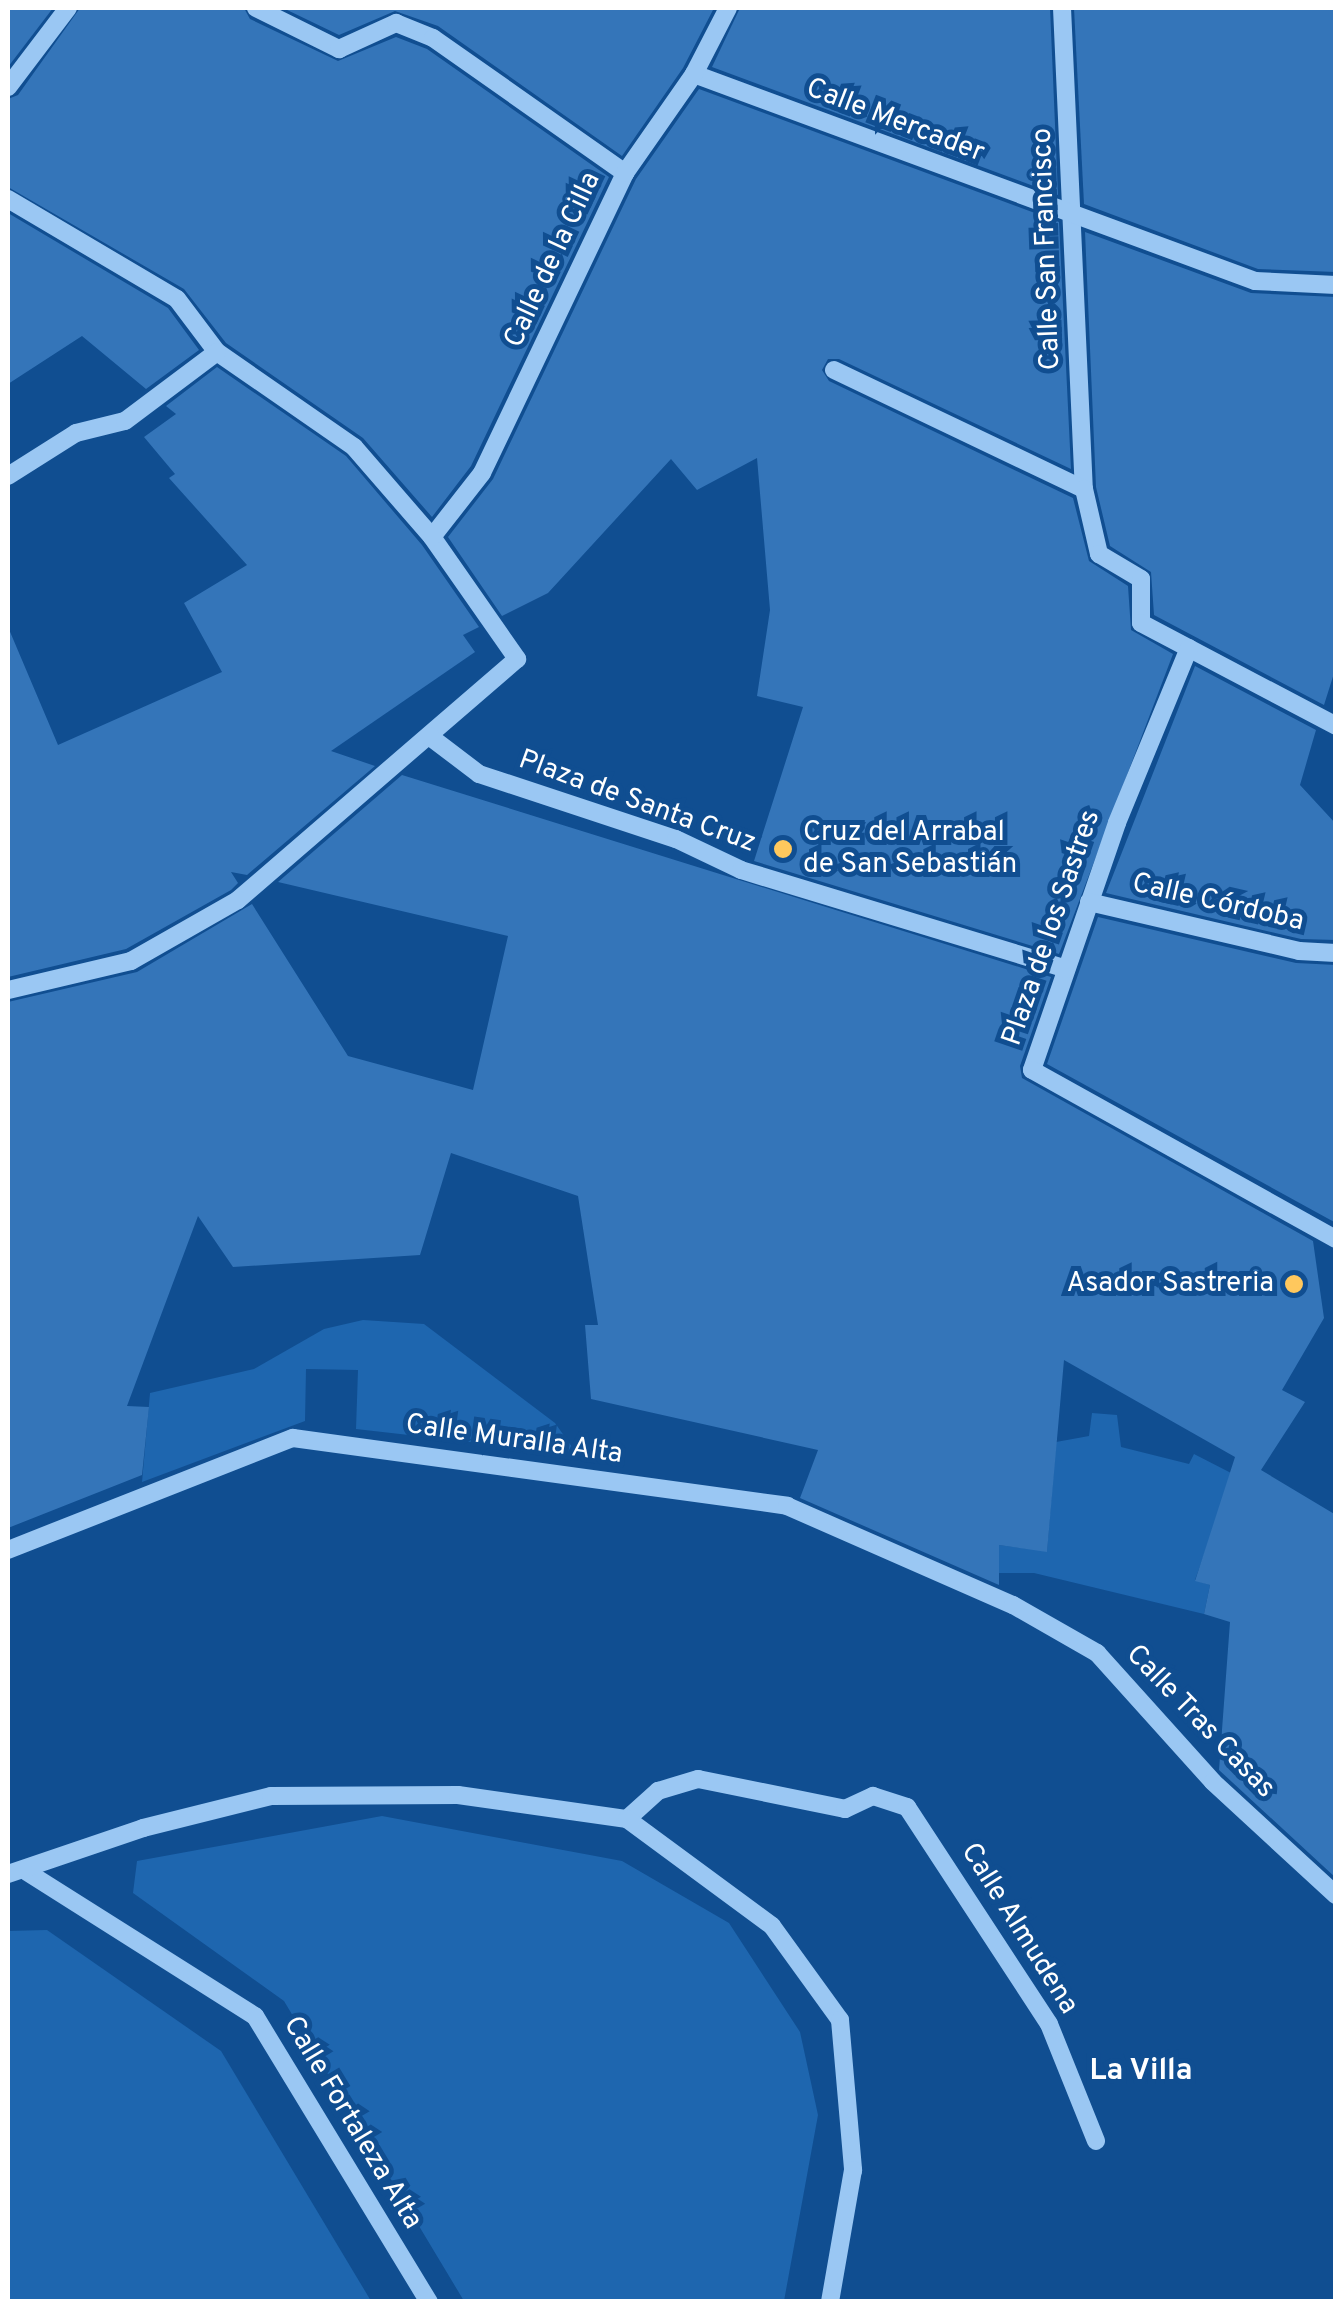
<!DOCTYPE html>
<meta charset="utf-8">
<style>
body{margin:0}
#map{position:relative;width:1343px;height:2309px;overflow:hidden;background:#104e91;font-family:Overpass,sans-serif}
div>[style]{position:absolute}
.green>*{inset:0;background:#1e66af}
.building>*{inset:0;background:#3475b9}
.minor>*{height:18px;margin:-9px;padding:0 9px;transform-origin:9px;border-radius:9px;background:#9ac7f3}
.dots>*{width:28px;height:28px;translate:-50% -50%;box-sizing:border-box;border:5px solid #104e91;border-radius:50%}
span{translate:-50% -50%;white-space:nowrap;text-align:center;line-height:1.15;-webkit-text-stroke:10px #104e91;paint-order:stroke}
.street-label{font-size:28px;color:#fff}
.poi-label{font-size:28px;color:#fff}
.left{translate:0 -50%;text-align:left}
.right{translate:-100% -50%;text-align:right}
.neighbourhood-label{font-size:30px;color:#fff;font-weight:700}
.frame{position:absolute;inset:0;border:10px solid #fff;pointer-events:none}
</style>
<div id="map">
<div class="green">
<i style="clip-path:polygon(363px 1320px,424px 1324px,555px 1423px,577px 1454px,356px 1429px,358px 1370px,306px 1369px,305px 1421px,142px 1482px,150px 1393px,254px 1369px,324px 1329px)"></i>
<i style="clip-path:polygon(1092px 1413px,1117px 1415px,1121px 1447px,1189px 1464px,1194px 1454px,1233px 1474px,1195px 1580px,1210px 1585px,1204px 1614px,1034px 1573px,999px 1573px,999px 1545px,1047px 1551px,1056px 1442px,1089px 1436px)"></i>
<i style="clip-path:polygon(382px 1816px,622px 1861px,729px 1923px,800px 2032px,818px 2115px,784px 2301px,464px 2301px,284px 2001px,133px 1893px,137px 1861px)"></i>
<i style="clip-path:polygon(47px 1930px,221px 2051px,371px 2301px,8px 2301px,8px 1931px)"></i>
</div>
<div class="building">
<i style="clip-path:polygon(8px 8px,53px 8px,8px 67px)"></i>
<i style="clip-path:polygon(80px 8px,244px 8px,250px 19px,338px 61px,396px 37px,427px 49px,609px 177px,471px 466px,432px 517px,363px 438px,226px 343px,184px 289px,8px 187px,8px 99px,18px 95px)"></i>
<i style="clip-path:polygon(283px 8px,714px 8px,683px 68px,622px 156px,438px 26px,395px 11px,339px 35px)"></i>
<i style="clip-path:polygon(740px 8px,1050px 8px,1058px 195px,712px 67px)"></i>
<i style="clip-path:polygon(1074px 8px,1336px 8px,1336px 272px,1258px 269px,1084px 204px)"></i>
<i style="clip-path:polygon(699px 89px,1059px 222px,1071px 469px,839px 359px,828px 359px,822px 370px,829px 381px,1073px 498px,1089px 561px,1128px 586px,1131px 630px,1173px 654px,1059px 954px,754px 861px,803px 707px,757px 696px,770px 610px,757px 458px,697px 490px,671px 459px,548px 593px,502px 616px,448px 537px,493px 479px,636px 179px)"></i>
<i style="clip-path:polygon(8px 213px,168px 308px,199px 350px,146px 389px,82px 336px,8px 384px)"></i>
<i style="clip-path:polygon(1085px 232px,1251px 293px,1336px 297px,1336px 667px,1324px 705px,1154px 615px,1151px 572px,1110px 546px,1096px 487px)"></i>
<i style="clip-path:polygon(217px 367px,346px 456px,422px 545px,479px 627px,463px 635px,475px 652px,331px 751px,375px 766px,247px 875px,231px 872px,238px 883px,231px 890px,126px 949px,8px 977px,8px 627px,58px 745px,222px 672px,184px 603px,247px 565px,169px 478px,175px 474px,144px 437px,176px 414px,166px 406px)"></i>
<i style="clip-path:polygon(1195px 666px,1316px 730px,1300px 785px,1336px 824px,1336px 940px,1301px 939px,1106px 893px)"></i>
<i style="clip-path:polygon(402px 775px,1051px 977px,1020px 1066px,1022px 1078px,1313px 1241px,1324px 1318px,1282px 1390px,1305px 1402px,1261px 1470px,1336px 1515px,1336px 1878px,1219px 1770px,1230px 1622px,1204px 1614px,1210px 1585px,1195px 1581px,1235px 1457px,1064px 1360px,1047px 1552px,999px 1545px,999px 1585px,800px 1498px,818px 1450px,591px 1399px,585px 1325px,598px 1325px,578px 1196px,451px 1153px,420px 1255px,233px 1267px,198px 1216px,127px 1406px,149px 1407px,142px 1475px,8px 1528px,8px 1002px,137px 972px,252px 904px,348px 1056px,473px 1090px,508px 936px,278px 882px)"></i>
<i style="clip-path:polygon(1098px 917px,1296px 963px,1336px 965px,1336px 1223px,1047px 1064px)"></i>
</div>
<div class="minor">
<i style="left:256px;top:8px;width:93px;rotate:26.3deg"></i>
<i style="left:339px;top:49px;width:63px;rotate:-24.5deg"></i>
<i style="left:396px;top:23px;width:40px;rotate:22deg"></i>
<i style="left:433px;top:38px;width:235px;rotate:35.1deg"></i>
<i style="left:1062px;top:8px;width:482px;rotate:87.4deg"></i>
<i style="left:694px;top:74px;width:598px;rotate:20.25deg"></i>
<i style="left:1255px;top:281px;width:81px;rotate:2.8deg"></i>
<i style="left:8px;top:87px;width:99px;rotate:-52.8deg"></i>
<i style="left:8px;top:199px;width:196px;rotate:30.6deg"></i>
<i style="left:177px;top:299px;width:66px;rotate:53deg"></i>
<i style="left:217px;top:352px;width:167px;rotate:34.7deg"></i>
<i style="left:354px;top:447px;width:119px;rotate:49.1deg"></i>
<i style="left:432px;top:537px;width:149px;rotate:55.1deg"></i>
<i style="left:517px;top:659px;width:369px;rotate:139.2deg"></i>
<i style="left:238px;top:900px;width:123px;rotate:150.3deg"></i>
<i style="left:131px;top:961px;width:126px;rotate:166.7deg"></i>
<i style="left:834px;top:370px;width:277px;rotate:25.5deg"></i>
<i style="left:1084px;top:489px;width:67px;rotate:77deg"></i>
<i style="left:1099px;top:554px;width:49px;rotate:30.8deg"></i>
<i style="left:1141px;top:579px;width:44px;rotate:90deg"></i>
<i style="left:1141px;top:623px;width:221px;rotate:27.8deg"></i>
<i style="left:8px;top:476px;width:80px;rotate:-32.3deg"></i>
<i style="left:76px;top:433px;width:50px;rotate:-13.8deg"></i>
<i style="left:125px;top:421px;width:115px;rotate:-36.9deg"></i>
<i style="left:432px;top:537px;width:81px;rotate:-52deg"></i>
<i style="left:482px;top:473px;width:332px;rotate:-64.5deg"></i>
<i style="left:625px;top:173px;width:121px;rotate:-55.1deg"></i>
<i style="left:694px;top:74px;width:74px;rotate:-62.7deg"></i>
<i style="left:1189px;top:648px;width:189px;rotate:112.4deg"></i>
<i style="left:1117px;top:823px;width:261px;rotate:109deg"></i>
<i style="left:1032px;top:1070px;width:348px;rotate:29.1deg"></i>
<i style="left:429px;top:736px;width:63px;rotate:37.2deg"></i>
<i style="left:479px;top:774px;width:207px;rotate:18.3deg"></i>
<i style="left:676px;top:839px;width:72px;rotate:25.5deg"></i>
<i style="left:741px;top:870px;width:340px;rotate:16.9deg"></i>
<i style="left:1089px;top:902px;width:216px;rotate:13.1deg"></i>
<i style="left:1299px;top:951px;width:37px;rotate:3deg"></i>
<i style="left:8px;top:1550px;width:306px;rotate:-21.5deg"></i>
<i style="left:293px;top:1438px;width:499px;rotate:7.8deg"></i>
<i style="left:787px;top:1506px;width:247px;rotate:23.7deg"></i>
<i style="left:1013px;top:1605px;width:97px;rotate:29.7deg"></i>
<i style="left:1097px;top:1653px;width:173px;rotate:48deg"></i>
<i style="left:1213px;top:1782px;width:167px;rotate:42.6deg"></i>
<i style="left:627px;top:1819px;width:42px;rotate:-42.1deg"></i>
<i style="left:658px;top:1791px;width:42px;rotate:-16.7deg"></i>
<i style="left:698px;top:1779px;width:150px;rotate:11.5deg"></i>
<i style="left:845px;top:1809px;width:31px;rotate:-25deg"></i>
<i style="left:873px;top:1796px;width:36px;rotate:18deg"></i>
<i style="left:907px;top:1807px;width:259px;rotate:56.8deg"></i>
<i style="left:1049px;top:2024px;width:126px;rotate:68.1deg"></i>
<i style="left:27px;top:1872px;width:270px;rotate:32.3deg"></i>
<i style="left:255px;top:2016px;width:335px;rotate:58.7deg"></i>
<i style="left:8px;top:1874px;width:143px;rotate:-18.8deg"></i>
<i style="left:143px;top:1828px;width:132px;rotate:-14deg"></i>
<i style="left:271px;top:1796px;width:187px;rotate:-0.3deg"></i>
<i style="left:458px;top:1795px;width:171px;rotate:8.1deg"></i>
<i style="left:627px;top:1819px;width:180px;rotate:36.4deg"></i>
<i style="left:772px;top:1926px;width:116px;rotate:54.1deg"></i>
<i style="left:840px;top:2020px;width:151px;rotate:85deg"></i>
<i style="left:853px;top:2170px;width:134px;rotate:99.9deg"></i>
</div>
<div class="dots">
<i style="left:783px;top:849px;background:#ffc85d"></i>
<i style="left:1294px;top:1284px;background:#ffc85d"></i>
</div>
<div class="street-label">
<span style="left:895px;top:121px;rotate:21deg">Calle Mercader</span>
<span style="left:1047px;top:249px;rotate:-92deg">Calle San Francisco</span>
<span style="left:553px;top:260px;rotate:-65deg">Calle de la Cilla</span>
<span style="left:637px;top:802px;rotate:20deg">Plaza de Santa Cruz</span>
<span style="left:1218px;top:903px;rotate:13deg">Calle Córdoba</span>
<span style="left:1052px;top:928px;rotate:-71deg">Plaza de los Sastres</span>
<span style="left:514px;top:1440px;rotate:8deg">Calle Muralla Alta</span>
<span style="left:1200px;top:1722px;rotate:46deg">Calle Tras Casas</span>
<span style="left:1019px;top:1929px;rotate:58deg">Calle Almudena</span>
<span style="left:352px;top:2123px;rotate:59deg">Calle Fortaleza Alta</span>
</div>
<div class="poi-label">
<span class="left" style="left:803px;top:849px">Cruz del Arrabal<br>de San Sebastián</span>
<span class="right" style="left:1274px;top:1284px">Asador Sastreria</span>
</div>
<div class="neighbourhood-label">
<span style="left:1141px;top:2072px">La Villa</span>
</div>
<div class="frame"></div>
</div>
